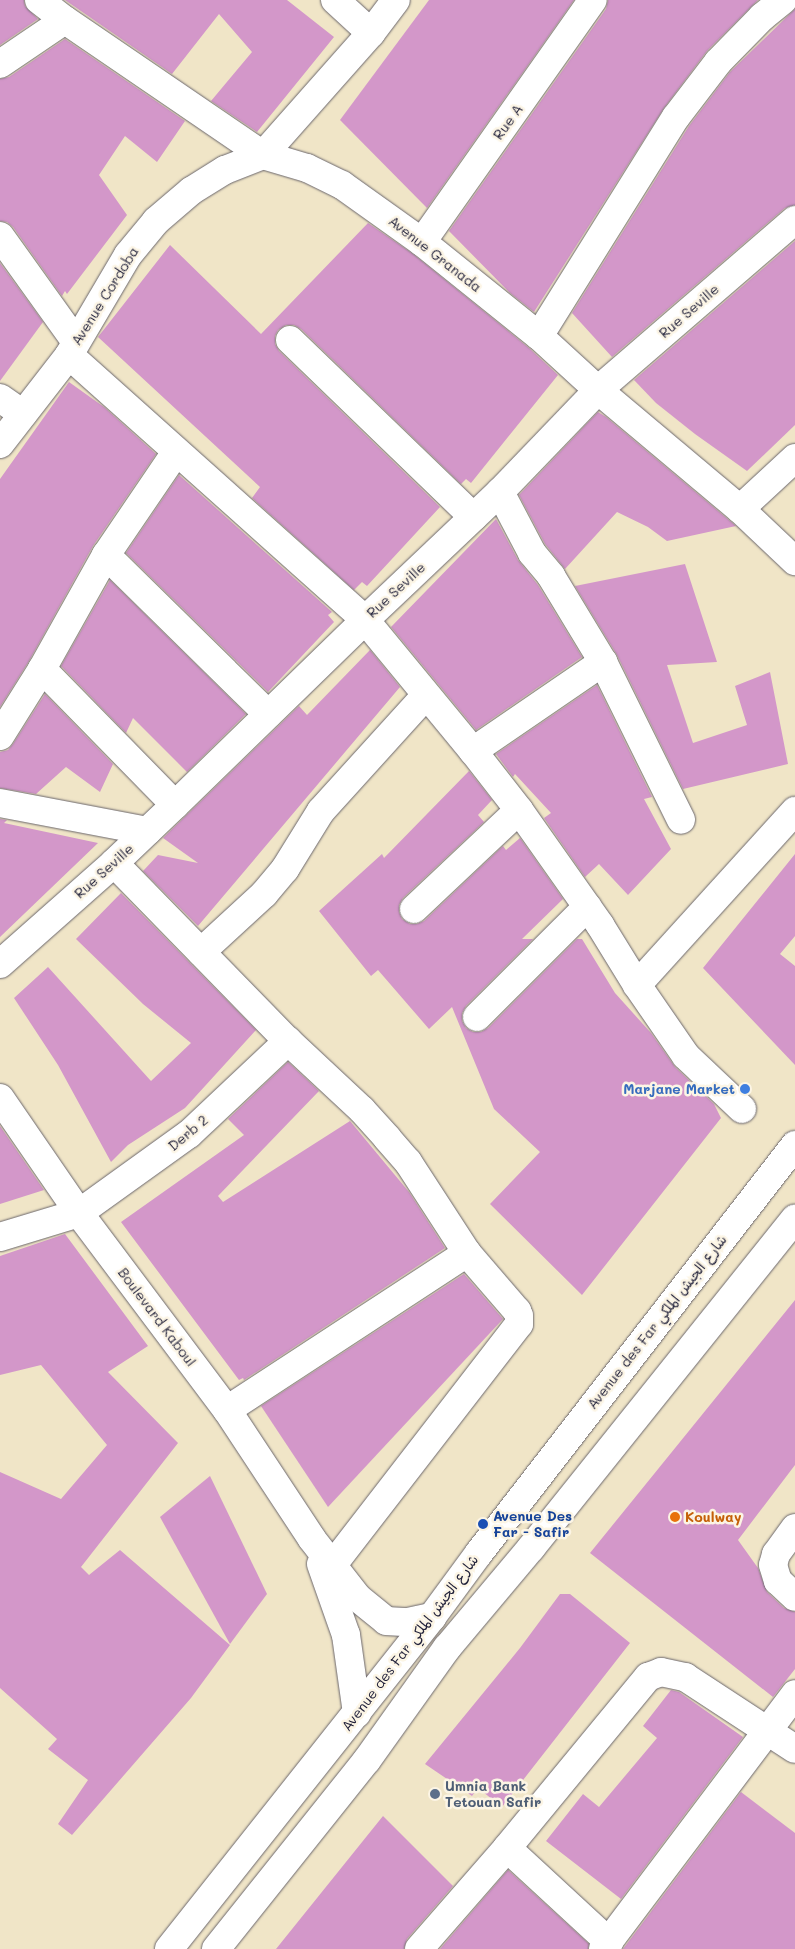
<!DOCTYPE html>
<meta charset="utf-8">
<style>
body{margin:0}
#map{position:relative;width:795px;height:1949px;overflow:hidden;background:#f0e5c7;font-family:Mali,"Playpen Sans Arabic",sans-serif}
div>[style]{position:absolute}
.building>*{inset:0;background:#d397c9}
.roads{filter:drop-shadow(0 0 1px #6a666c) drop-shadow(0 0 1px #6a666c)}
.street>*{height:28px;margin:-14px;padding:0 14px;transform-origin:14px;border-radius:14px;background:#fff}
.secondary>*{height:28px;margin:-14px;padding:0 14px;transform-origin:14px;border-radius:14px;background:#fff}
.primary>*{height:28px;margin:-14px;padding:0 14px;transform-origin:14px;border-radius:14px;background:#fff}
.dots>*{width:14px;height:14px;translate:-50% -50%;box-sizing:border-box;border:2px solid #fcf5e5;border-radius:50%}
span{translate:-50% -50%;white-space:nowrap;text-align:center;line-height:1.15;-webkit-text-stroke:5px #fcf5e5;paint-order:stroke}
.street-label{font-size:14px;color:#22223b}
.shop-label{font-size:14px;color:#366cbe;font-weight:700}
.right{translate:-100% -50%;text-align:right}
.transit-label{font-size:14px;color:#164399;font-weight:700}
.left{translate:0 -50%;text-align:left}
.food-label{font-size:14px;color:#c56008;font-weight:700}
.service-label{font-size:14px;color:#4e5e75;font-weight:700}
</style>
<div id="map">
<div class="building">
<i style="clip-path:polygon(0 0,24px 0,25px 6px,38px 19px,0 45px)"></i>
<i style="clip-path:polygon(65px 0,287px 0,334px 37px,257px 132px,211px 101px,252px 52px,219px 14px,172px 74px)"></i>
<i style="clip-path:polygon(429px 0,574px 0,427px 208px,340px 120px)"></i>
<i style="clip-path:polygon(608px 0,758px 0,707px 51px,664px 108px,534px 312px,510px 293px,449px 231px,606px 9px)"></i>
<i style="clip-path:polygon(795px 9px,795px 205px,785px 208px,612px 357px,572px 313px,689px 126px,730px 72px)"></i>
<i style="clip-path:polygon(65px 39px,185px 121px,157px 162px,125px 136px,99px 175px,127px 215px,67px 294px,65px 291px,62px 296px,13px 227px,7px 222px,0 221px,0 79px,9px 77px)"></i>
<i style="clip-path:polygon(368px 223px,413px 254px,529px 348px,558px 375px,471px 483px,466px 479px,461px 484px,301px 329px,294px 325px,286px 325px,278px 330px,275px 336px,275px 344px,279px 351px,440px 507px,367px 586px,362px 582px,354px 590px,252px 498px,260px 487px,98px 337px,170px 245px,261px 334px)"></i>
<i style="clip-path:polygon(795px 241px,795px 425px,747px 471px,695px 434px,656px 403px,634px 380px)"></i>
<i style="clip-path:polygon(0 263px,43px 322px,0 381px)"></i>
<i style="clip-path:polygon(69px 382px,104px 407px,156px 454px,93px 546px,29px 661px,0 707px,0 479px)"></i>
<i style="clip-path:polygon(598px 412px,606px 417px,736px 526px,667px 541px,648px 527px,617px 512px,565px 569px,545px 544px,519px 495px)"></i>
<i style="clip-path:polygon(179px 475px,332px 612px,328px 615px,334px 622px,268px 692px,126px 553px)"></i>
<i style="clip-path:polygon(496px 519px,518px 560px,538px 585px,582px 657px,476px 730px,391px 627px)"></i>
<i style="clip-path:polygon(685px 564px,717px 662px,667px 665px,693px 743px,747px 725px,735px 686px,770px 672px,788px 764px,683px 789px,617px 655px,575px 586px)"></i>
<i style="clip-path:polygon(110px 580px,246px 714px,187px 772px,133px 718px,126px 733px,61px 666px)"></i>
<i style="clip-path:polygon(370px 650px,400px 687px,198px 926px,143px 871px,158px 855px,198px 863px,163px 838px,299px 706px,307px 715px)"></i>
<i style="clip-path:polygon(597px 685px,652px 797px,644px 799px,671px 849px,628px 895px,599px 864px,585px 877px,544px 818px,551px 813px,515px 774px,513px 777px,496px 754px)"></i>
<i style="clip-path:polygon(45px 694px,113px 764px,100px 792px,66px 767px,36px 794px,0 788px,0 752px,8px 750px,13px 744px)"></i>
<i style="clip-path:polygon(469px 771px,492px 800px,478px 815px,484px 822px,403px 898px,399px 905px,399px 912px,402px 919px,410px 924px,417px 924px,424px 921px,503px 846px,506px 850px,520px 838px,563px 899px,522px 939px,533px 939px,466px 1006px,462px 1013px,462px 1021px,466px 1028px,473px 1032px,481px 1032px,488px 1028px,577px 939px,582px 939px,615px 993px,651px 1033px,675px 1067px,714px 1104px,721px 1118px,582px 1295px,490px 1204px,540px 1152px,494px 1109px,452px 1007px,429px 1029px,378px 970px,371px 976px,319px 911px,382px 854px,384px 858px)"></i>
<i style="clip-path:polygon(0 819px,7px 820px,4px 823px,98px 843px,0 937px)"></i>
<i style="clip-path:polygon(795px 854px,795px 936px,780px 954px,795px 966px,795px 1065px,703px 968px)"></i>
<i style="clip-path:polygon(121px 893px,256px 1030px,185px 1108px,128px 1145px,111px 1162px,58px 1065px,14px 998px,48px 967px,151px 1081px,191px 1043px,143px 1004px,76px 939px)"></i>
<i style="clip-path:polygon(288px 1062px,319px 1091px,218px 1196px,223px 1202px,350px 1121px,409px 1192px,445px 1248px,244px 1380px,243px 1378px,239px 1380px,121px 1222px,244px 1135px,228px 1119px)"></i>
<i style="clip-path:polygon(0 1126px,44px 1190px,0 1204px)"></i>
<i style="clip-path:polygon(65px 1234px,148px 1346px,108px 1372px,178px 1443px,81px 1567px,89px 1575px,120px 1550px,230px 1645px,191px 1698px,72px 1835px,58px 1824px,88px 1780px,48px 1749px,57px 1739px,0 1688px,0 1472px,61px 1499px,107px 1445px,41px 1365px,0 1375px,0 1256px)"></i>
<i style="clip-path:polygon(464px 1274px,503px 1319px,328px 1507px,261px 1406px)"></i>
<i style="clip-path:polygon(795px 1300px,795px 1465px,738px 1540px,758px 1568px,767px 1592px,784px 1608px,795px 1612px,795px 1669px,773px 1697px,590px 1553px)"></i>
<i style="clip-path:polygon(210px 1476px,267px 1594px,230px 1644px,160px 1517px)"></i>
<i style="clip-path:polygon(560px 1594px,570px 1594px,630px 1643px,502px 1807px,478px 1788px,472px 1796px,425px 1764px,520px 1648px)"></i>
<i style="clip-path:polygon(671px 1690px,679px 1692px,743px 1737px,621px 1899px,546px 1841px,583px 1794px,599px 1807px,657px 1738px,643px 1726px)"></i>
<i style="clip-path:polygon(741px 1792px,795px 1833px,795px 1949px,623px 1949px)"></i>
<i style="clip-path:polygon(383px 1816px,453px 1886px,407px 1939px,404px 1949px,276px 1949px)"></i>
<i style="clip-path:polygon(508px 1870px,589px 1944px,588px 1949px,440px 1949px)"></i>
</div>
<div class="roads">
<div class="street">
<i style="left:39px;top:0;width:33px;rotate:38deg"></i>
<i style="left:65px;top:20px;width:240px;rotate:34.3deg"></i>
<i style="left:263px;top:155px;width:46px;rotate:16.5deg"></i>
<i style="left:307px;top:168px;width:39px;rotate:26deg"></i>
<i style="left:342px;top:185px;width:98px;rotate:35.5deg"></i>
<i style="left:422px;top:242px;width:150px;rotate:38.8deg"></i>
<i style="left:539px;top:336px;width:80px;rotate:42.5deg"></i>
<i style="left:598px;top:390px;width:185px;rotate:40deg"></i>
<i style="left:740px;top:509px;width:76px;rotate:43.4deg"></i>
<i style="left:335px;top:0;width:49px;rotate:42.5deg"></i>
<i style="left:0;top:64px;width:78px;rotate:-34.1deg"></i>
<i style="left:0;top:236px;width:130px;rotate:54.4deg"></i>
<i style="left:422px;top:242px;width:296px;rotate:-54.8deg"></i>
<i style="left:539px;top:336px;width:258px;rotate:-58deg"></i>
<i style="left:676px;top:117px;width:69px;rotate:-52.6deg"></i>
<i style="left:718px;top:62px;width:63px;rotate:-45.6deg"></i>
<i style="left:762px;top:17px;width:27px;rotate:-39deg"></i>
<i style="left:290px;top:340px;width:255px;rotate:44deg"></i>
<i style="left:69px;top:355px;width:397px;rotate:41.8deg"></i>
<i style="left:365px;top:620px;width:170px;rotate:50.5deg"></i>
<i style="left:473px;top:751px;width:75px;rotate:52.1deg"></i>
<i style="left:519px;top:810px;width:141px;rotate:54.8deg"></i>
<i style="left:600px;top:925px;width:70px;rotate:58.3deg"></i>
<i style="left:637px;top:985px;width:86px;rotate:55.4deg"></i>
<i style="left:686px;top:1056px;width:77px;rotate:43.4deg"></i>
<i style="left:0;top:398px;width:28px;rotate:35deg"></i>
<i style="left:0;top:444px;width:113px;rotate:-52.2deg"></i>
<i style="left:69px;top:355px;width:116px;rotate:-59.5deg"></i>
<i style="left:128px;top:255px;width:44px;rotate:-50.5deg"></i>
<i style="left:156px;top:221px;width:46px;rotate:-40.6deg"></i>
<i style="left:191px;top:191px;width:40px;rotate:-32deg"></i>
<i style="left:225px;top:170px;width:41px;rotate:-21.5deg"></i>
<i style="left:263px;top:155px;width:163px;rotate:-48.5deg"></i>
<i style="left:371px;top:33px;width:41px;rotate:-52.9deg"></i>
<i style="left:500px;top:492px;width:69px;rotate:62.3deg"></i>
<i style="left:532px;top:553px;width:30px;rotate:50deg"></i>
<i style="left:551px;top:576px;width:100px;rotate:58.8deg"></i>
<i style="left:603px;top:662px;width:176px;rotate:63.7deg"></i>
<i style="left:740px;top:509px;width:75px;rotate:-42.8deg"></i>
<i style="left:106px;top:555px;width:227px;rotate:44.5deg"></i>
<i style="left:42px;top:669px;width:190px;rotate:45.6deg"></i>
<i style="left:0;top:736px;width:79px;rotate:-57.9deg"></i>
<i style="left:42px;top:669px;width:131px;rotate:-60.7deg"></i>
<i style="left:106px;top:555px;width:125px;rotate:-55.8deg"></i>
<i style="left:473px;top:751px;width:158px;rotate:-34.4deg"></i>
<i style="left:0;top:803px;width:150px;rotate:10.8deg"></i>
<i style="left:114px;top:863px;width:249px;rotate:45.7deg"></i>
<i style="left:288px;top:1041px;width:101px;rotate:43deg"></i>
<i style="left:362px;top:1110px;width:38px;rotate:48deg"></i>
<i style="left:387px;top:1138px;width:32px;rotate:49deg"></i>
<i style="left:408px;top:1162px;width:108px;rotate:57deg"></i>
<i style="left:467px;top:1253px;width:77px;rotate:49.2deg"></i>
<i style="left:517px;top:1311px;width:5px;rotate:68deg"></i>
<i style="left:519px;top:1316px;width:8px;rotate:90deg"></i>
<i style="left:519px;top:1324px;width:304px;rotate:127.7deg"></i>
<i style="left:414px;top:909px;width:144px;rotate:-43.3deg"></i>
<i style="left:201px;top:952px;width:86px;rotate:-42.6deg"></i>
<i style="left:264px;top:894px;width:33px;rotate:-50deg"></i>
<i style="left:285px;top:869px;width:68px;rotate:-58.2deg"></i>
<i style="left:321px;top:811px;width:156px;rotate:-47.8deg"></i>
<i style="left:0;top:964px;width:152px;rotate:-41.5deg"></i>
<i style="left:114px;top:863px;width:84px;rotate:-43.6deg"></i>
<i style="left:175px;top:805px;width:265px;rotate:-44.2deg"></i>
<i style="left:365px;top:620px;width:186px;rotate:-43.5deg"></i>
<i style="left:500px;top:492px;width:141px;rotate:-46.1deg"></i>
<i style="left:598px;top:390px;width:260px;rotate:-40.8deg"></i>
<i style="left:637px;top:985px;width:235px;rotate:-47.8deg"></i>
<i style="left:477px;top:1017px;width:156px;rotate:-45deg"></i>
<i style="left:0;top:1237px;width:83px;rotate:-16.9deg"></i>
<i style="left:79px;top:1213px;width:135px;rotate:-35.7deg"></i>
<i style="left:189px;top:1134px;width:136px;rotate:-43.2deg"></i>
<i style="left:227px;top:1410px;width:287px;rotate:-33.2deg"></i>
<i style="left:795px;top:1528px;width:32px;rotate:126deg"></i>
<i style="left:776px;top:1554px;width:11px;rotate:105deg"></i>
<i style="left:773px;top:1565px;width:17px;rotate:73deg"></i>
<i style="left:778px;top:1581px;width:23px;rotate:43deg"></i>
<i style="left:507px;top:1848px;width:139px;rotate:42.7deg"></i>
<i style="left:419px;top:1949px;width:134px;rotate:-48.9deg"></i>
<i style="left:507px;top:1848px;width:222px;rotate:-50.5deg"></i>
<i style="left:648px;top:1677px;width:14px;rotate:-21deg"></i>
<i style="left:661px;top:1672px;width:25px;rotate:12deg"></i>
<i style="left:685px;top:1677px;width:131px;rotate:33.2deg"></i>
<i style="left:603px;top:1949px;width:319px;rotate:-53deg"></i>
</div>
<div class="secondary">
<i style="left:0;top:1098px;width:140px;rotate:55.5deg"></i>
<i style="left:79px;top:1213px;width:246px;rotate:53.1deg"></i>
<i style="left:227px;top:1410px;width:154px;rotate:56.6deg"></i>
<i style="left:312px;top:1539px;width:75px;rotate:52.1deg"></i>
<i style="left:358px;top:1598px;width:36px;rotate:39deg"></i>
<i style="left:386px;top:1621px;width:22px;rotate:3deg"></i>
<i style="left:408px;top:1622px;width:25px;rotate:-12deg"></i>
<i style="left:321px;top:1564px;width:75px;rotate:70.6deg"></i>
<i style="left:346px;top:1635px;width:79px;rotate:82deg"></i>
</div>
<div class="primary">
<i style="left:169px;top:1949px;width:424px;rotate:-51.6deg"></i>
<i style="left:432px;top:1617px;width:79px;rotate:-53.7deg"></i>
<i style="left:479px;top:1553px;width:516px;rotate:-52.24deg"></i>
<i style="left:216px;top:1949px;width:242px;rotate:-51.4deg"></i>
<i style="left:367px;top:1760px;width:138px;rotate:-54.5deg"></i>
<i style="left:447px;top:1648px;width:131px;rotate:-50deg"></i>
<i style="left:531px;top:1548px;width:422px;rotate:-51.3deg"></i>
</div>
</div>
<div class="dots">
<i style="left:745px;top:1089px;background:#3f7fe0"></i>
<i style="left:675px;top:1517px;background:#e8710a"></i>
<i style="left:483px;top:1524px;background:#1a4fb4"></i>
<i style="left:435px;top:1794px;background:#5c6f8a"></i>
</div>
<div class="street-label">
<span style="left:508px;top:122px;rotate:-54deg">Rue A</span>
<span style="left:435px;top:254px;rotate:38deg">Avenue Granada</span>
<span style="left:105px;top:296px;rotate:-58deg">Avenue Cordoba</span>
<span style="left:689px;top:311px;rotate:-41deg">Rue Seville</span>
<span style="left:396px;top:590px;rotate:-43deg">Rue Seville</span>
<span style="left:104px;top:871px;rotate:-42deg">Rue Seville</span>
<span style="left:188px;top:1133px;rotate:-40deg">Derb 2</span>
<span style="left:157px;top:1317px;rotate:53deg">Boulevard Kaboul</span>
<span style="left:657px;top:1322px;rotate:-52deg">Avenue des Far شارع الجيش الملكي</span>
<span style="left:410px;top:1643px;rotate:-53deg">Avenue des Far شارع الجيش الملكي</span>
</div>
<div class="shop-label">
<span class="right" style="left:735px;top:1089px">Marjane Market</span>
</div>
<div class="transit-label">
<span class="left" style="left:493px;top:1524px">Avenue Des<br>Far - Safir</span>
</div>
<div class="food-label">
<span class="left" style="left:685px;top:1517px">Koulway</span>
</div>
<div class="service-label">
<span class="left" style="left:445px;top:1794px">Umnia Bank<br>Tetouan Safir</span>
</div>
</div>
